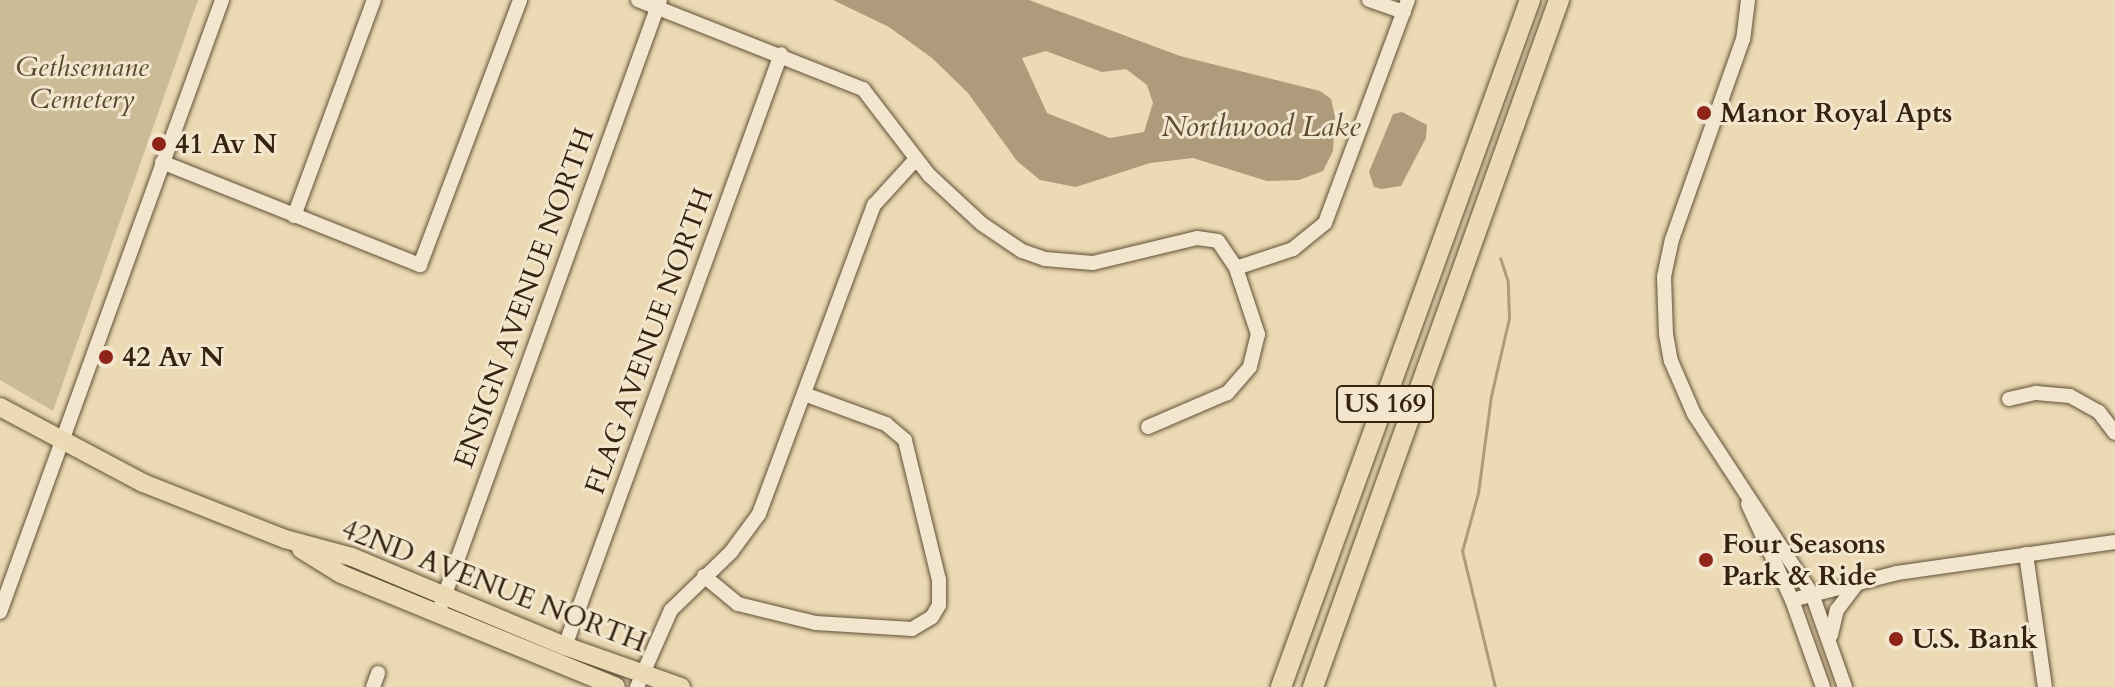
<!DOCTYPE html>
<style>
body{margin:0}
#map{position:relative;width:2115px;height:687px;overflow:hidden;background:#ebdab3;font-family:Cardo,serif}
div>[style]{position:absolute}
.green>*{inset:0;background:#ccbb97}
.water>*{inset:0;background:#ad9b7b}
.stream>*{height:3px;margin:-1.5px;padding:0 1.5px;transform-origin:1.5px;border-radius:1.5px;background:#ad9b7b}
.roads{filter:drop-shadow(0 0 2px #625038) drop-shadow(0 0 2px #625038)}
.minor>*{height:14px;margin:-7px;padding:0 7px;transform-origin:7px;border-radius:7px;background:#f2e7ce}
.major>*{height:18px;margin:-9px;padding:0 9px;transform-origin:9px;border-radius:9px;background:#ebdab3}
.highway>*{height:20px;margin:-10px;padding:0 10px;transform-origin:10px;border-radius:10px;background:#ebdab3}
.dots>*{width:22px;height:22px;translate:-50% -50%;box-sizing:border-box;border:4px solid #f2e7ce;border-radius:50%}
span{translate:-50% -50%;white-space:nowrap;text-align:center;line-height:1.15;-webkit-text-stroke:6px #f2e7ce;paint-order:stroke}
.shield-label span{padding:2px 6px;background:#f2e7ce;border:2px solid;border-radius:6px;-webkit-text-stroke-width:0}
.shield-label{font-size:26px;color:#35220f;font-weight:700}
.park-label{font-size:28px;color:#5b4831;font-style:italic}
.poi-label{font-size:28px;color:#35220f;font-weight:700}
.left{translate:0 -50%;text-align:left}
.street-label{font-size:28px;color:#35220f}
.water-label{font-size:30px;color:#5f4c35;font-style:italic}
</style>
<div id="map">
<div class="green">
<i style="clip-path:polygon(0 0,198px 0,53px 411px,0 380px)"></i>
</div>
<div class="water">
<i style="clip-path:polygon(evenodd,833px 0,1029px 0,1180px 56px,1320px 91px,1331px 99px,1335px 116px,1333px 151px,1323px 171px,1299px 180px,1267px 181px,1193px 158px,1150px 163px,1076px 187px,1040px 180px,1017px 161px,968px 93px,932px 58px,889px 27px,833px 0,1046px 51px,1102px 72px,1126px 69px,1147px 85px,1153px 103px,1144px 132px,1110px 138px,1047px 113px,1022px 58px,1046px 51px)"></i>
<i style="clip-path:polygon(1402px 112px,1427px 125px,1426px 138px,1401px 186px,1381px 189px,1374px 187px,1369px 172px,1393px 114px)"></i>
</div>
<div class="stream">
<i style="left:1495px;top:687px;width:140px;rotate:-103.6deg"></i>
<i style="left:1462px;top:551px;width:60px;rotate:-74.6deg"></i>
<i style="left:1478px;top:493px;width:98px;rotate:-82.4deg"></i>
<i style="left:1491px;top:396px;width:80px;rotate:-77deg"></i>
<i style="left:1509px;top:318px;width:36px;rotate:-92deg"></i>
<i style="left:1508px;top:282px;width:25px;rotate:-108deg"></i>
</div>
<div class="roads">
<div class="minor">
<i style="left:638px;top:0;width:242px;rotate:21.6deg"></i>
<i style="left:863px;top:89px;width:108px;rotate:52.5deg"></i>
<i style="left:929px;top:175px;width:72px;rotate:42.8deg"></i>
<i style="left:982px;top:224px;width:48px;rotate:34deg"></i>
<i style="left:1022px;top:251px;width:24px;rotate:19deg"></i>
<i style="left:1045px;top:259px;width:48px;rotate:4.8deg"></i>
<i style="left:1093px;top:263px;width:107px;rotate:-13.5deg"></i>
<i style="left:1197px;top:238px;width:21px;rotate:8deg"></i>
<i style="left:1218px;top:241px;width:32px;rotate:56deg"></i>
<i style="left:1236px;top:268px;width:70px;rotate:71.6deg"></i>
<i style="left:1258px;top:334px;width:34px;rotate:104deg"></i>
<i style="left:1250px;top:367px;width:35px;rotate:131deg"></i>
<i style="left:1227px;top:393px;width:86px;rotate:156.7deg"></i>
<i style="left:1369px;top:0;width:37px;rotate:19deg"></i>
<i style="left:1748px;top:0;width:39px;rotate:97deg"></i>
<i style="left:1743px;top:39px;width:212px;rotate:109.5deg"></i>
<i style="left:1672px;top:239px;width:39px;rotate:102deg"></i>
<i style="left:1664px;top:277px;width:57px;rotate:88deg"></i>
<i style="left:1666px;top:334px;width:27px;rotate:80deg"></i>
<i style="left:1671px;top:361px;width:58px;rotate:66.5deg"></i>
<i style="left:1694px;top:414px;width:215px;rotate:56.8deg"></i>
<i style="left:1812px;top:594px;width:99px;rotate:70.5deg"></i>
<i style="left:162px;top:162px;width:278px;rotate:21.8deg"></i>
<i style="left:420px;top:265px;width:283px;rotate:-69.3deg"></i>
<i style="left:294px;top:216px;width:230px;rotate:-69.7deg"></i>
<i style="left:1236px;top:268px;width:60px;rotate:-18.4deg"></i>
<i style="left:1293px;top:249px;width:41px;rotate:-39.1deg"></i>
<i style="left:1325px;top:223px;width:238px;rotate:-69.6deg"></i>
<i style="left:2009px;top:399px;width:28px;rotate:-13deg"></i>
<i style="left:2036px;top:393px;width:34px;rotate:5deg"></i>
<i style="left:2070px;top:396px;width:33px;rotate:29deg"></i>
<i style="left:2099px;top:412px;width:26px;rotate:53deg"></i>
<i style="left:1748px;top:504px;width:106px;rotate:65.4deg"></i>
<i style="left:1792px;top:600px;width:92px;rotate:70.4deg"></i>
<i style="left:2026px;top:554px;width:134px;rotate:81.9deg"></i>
<i style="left:704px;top:576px;width:44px;rotate:39.5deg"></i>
<i style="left:738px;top:604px;width:80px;rotate:13.7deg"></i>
<i style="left:816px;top:623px;width:96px;rotate:3.6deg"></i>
<i style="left:912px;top:629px;width:23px;rotate:-31deg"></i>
<i style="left:932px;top:617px;width:14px;rotate:-60deg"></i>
<i style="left:939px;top:605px;width:25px;rotate:-90deg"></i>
<i style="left:939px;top:580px;width:144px;rotate:-103.7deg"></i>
<i style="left:905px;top:440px;width:25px;rotate:-140deg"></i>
<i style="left:886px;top:424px;width:87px;rotate:-159.9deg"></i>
<i style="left:1792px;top:600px;width:108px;rotate:-14.4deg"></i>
<i style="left:1897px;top:573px;width:220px;rotate:-8.1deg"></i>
<i style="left:441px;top:605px;width:643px;rotate:-70.1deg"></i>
<i style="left:0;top:612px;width:651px;rotate:-70.06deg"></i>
<i style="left:1831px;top:635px;width:26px;rotate:-77deg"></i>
<i style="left:1837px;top:610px;width:36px;rotate:-53deg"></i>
<i style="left:565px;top:646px;width:630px;rotate:-69.95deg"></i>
<i style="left:373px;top:687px;width:15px;rotate:-70deg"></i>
<i style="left:637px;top:687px;width:84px;rotate:-66.2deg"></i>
<i style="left:671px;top:610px;width:83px;rotate:-44deg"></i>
<i style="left:731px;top:552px;width:47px;rotate:-53.6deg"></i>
<i style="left:759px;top:514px;width:330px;rotate:-69.6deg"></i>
<i style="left:874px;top:205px;width:62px;rotate:-47.6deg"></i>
</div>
<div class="major">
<i style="left:0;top:407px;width:162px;rotate:28deg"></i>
<i style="left:143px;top:483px;width:153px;rotate:21.5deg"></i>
<i style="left:285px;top:539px;width:69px;rotate:15deg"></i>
<i style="left:352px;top:557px;width:231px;rotate:22.7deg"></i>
<i style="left:565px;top:646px;width:123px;rotate:19.5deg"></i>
<i style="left:301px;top:549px;width:47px;rotate:32deg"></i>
<i style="left:341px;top:574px;width:297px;rotate:22.3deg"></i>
</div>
<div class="highway">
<i style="left:1281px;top:687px;width:731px;rotate:-70.08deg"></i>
<i style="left:1313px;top:687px;width:730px;rotate:-70.3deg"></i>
</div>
</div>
<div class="dots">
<i style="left:1704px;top:113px;background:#8f2418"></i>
<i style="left:159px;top:144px;background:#8f2418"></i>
<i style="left:106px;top:357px;background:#8f2418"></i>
<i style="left:1706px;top:560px;background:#8f2418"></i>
<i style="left:1896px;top:639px;background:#8f2418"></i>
</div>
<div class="shield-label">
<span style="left:1385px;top:404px">US 169</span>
</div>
<div class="park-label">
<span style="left:82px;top:83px">Gethsemane<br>Cemetery</span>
</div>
<div class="poi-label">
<span class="left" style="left:1720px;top:113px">Manor Royal Apts</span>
<span class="left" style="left:175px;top:144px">41 Av N</span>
<span class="left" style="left:122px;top:357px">42 Av N</span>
<span class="left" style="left:1722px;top:560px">Four Seasons<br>Park &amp; Ride</span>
<span class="left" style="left:1912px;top:639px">U.S. Bank</span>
</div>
<div class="street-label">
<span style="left:524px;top:298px;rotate:-70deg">ENSIGN AVENUE NORTH</span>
<span style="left:649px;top:341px;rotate:-70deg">FLAG AVENUE NORTH</span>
<span style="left:494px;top:586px;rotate:21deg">42ND AVENUE NORTH</span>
</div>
<div class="water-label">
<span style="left:1261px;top:127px">Northwood Lake</span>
</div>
</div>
